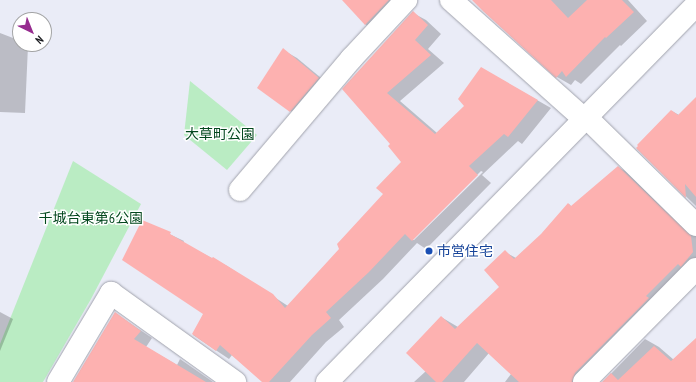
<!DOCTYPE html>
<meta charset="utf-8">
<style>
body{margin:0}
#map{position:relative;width:696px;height:382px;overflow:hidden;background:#eaecf7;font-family:"PT Sans Narrow","Noto Sans JP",sans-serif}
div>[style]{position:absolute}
.green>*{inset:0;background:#baecc3}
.shadow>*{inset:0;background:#0003}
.building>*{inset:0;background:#fdb1b0}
.roads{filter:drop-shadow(0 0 1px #a1a3ad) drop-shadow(0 0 1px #a1a3ad)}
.minor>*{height:22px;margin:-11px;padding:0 11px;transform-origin:11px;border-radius:11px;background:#fff}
.tertiary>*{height:22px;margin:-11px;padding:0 11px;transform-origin:11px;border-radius:11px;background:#fff}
.dots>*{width:11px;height:11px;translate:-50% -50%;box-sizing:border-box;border:2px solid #fff;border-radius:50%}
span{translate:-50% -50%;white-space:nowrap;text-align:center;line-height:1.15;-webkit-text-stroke:3px #fff;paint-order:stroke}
.park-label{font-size:14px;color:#03481e}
.transit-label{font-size:14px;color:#164399}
.left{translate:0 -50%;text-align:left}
.north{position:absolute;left:12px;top:12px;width:40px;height:40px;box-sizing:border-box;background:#fff;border:1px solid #a3a4a5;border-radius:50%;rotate:137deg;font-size:11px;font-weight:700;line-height:16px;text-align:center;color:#1a1b1f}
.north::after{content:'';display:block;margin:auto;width:14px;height:18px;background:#962c8f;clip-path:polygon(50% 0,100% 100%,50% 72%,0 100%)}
</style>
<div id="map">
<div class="green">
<i style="clip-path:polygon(190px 81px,257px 135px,227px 170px,184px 135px)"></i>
<i style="clip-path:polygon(73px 161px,141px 204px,91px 299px,43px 382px,0 382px,0 344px)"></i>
</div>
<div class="shadow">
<i style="clip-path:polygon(343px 0,404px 0,380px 33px,366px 25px)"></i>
<i style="clip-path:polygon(480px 0,628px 0,647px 21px,621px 46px,620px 45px,581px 84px,575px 80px,571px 85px,557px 77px,477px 3px)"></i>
<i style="clip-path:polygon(evenodd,413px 13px,426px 20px,441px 34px,428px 49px,444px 63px,400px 101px,437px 133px,465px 106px,481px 68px,551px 108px,522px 144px,518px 141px,482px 175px,491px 183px,426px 249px,417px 243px,383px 279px,339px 320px,344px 327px,326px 342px,290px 382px,264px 382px,232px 355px,229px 359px,193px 335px,204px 313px,142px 221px,184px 241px,183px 243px,227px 266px,288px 306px,341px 249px,385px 194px,402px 162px,392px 144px,343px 89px,413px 13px,481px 171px,483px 172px,414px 240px,412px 240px,481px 171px)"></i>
<i style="clip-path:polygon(0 33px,13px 38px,20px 42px,20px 44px,28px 46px,25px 113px,0 112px)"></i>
<i style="clip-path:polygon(283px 50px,297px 58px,332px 87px,305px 119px,291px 111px)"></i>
<i style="clip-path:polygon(696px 98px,696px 206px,637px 149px,672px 111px,679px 115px)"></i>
<i style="clip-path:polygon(618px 167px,632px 175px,696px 236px,696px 274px,585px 382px,505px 382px,511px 374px,489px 353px,464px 382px,414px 382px,426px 371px,441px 317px,458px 327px,501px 287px,505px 252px,516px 258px,541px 235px,569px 204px,572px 207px)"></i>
<i style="clip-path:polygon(0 312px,13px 319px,0 351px)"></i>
<i style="clip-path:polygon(115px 313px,152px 338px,146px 347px,177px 365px,180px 359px,213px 382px,82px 382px)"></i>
<i style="clip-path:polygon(645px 339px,659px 347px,674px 360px,696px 340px,696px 382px,603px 382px)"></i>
</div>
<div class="building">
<i style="clip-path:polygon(342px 0,389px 0,365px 25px)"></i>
<i style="clip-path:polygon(472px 0,551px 0,568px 18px,587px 0,622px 0,634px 12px,606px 38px,605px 37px,566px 77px,562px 71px,556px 78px,484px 12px)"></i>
<i style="clip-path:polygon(413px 11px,428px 25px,415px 40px,431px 55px,387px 93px,435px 134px,464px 106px,458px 99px,481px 67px,538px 100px,508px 137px,504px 134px,469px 166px,478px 175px,412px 241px,405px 234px,369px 272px,326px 312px,331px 318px,312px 335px,269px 382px,262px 382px,220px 345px,216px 351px,192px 334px,203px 314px,122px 260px,142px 220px,171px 232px,170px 234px,212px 258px,213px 257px,273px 294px,285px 308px,339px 249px,337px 244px,383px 194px,376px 188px,401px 162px,388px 146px,390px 144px,342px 89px)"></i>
<i style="clip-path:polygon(283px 48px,319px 78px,290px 112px,257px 88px)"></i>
<i style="clip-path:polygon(696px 97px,696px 197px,685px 184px,686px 198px,636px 148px,638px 146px,637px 145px,671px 110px,678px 115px)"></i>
<i style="clip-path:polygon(618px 166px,691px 236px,693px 252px,681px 267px,678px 264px,646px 296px,649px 298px,575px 373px,572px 382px,519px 382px,477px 343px,442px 382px,436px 382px,406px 353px,441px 316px,455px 329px,499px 287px,484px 270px,505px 250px,514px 259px,541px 234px,568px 203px,571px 206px)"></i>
<i style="clip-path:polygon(115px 312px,141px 331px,134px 339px,206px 382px,73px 382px)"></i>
<i style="clip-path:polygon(696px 338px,696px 382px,602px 382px,611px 373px,618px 380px,654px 346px,671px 361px)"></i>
</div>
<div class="roads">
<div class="minor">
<i style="left:451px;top:0;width:178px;rotate:41.8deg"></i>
<i style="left:586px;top:117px;width:154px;rotate:44.5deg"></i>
<i style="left:240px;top:190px;width:172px;rotate:-49.7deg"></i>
<i style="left:351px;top:59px;width:81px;rotate:-47deg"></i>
<i style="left:58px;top:382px;width:104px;rotate:-59.2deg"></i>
<i style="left:111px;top:293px;width:153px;rotate:35.7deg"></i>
<i style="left:584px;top:382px;width:159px;rotate:-45.3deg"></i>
</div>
<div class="tertiary">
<i style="left:327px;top:382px;width:528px;rotate:-45.61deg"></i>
</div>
</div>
<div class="dots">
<i style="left:429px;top:251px;background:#1a4fb4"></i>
</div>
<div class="park-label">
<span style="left:220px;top:134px">大草町公園</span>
<span style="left:91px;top:218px">千城台東第6公園</span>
</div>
<div class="transit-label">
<span class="left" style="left:437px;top:251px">市営住宅</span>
</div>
<div class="north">N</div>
</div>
